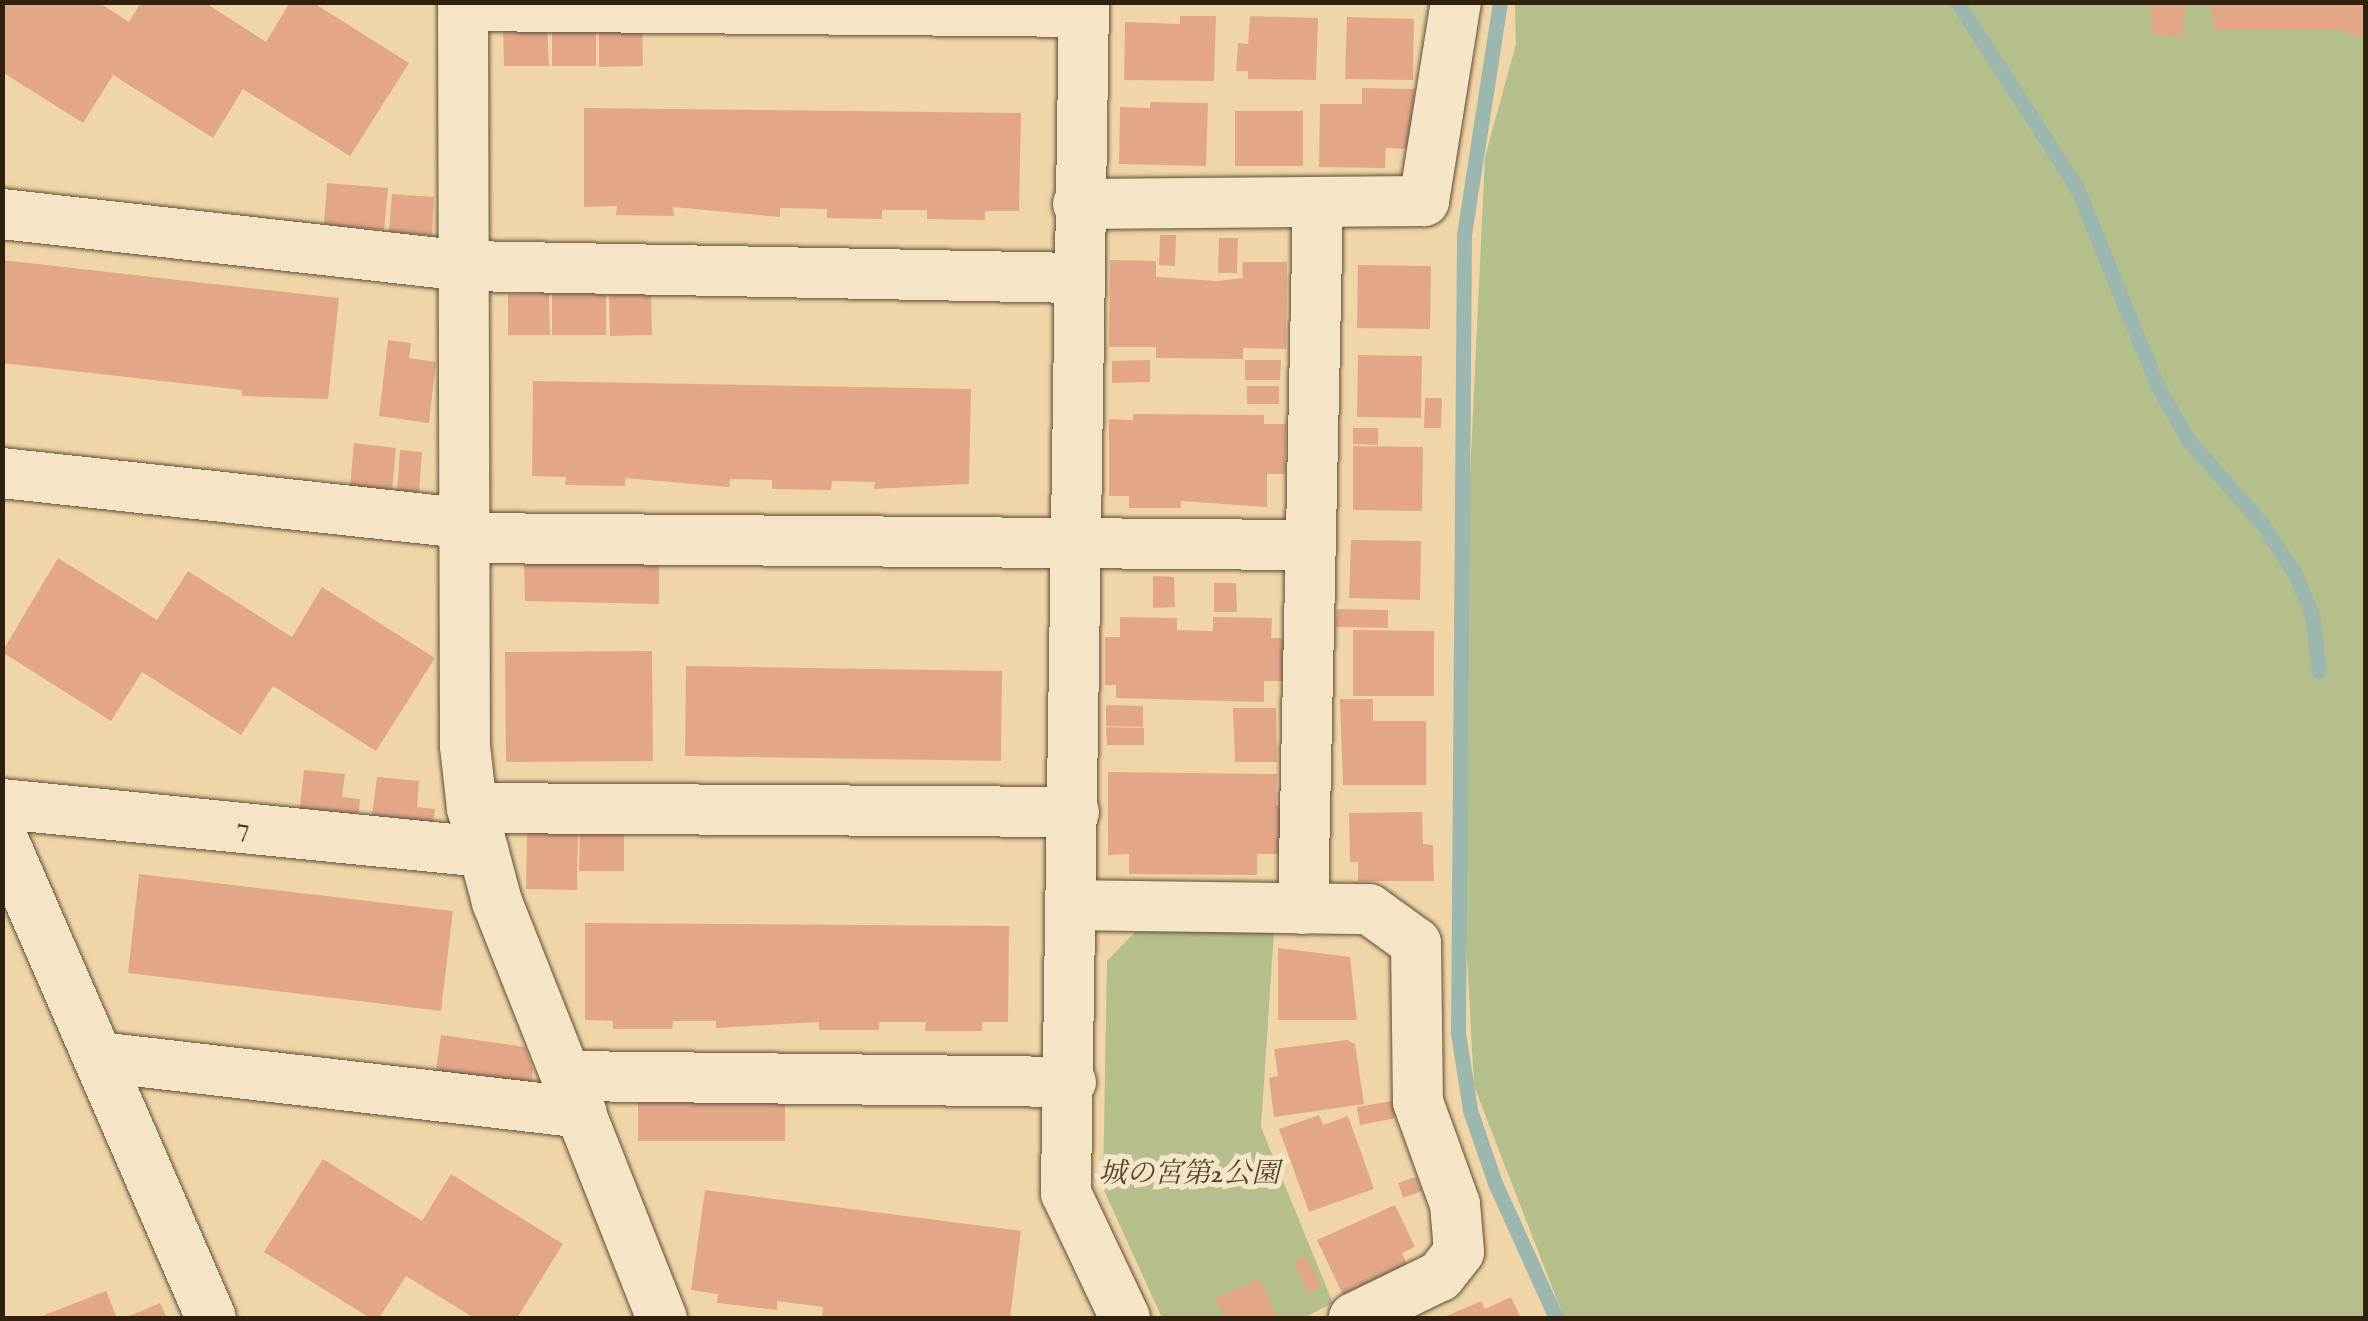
<!DOCTYPE html>
<meta charset="utf-8">
<style>
body{margin:0}
#map{position:relative;width:2368px;height:1321px;overflow:hidden;background:#f0d6a7;font-family:"IM FELL English","Noto Serif JP",serif}
div>[style]{position:absolute}
.green>*{inset:0;background:#b4bf8c}
.stream>*{height:15px;margin:-7.5px;padding:0 7.5px;transform-origin:7.5px;border-radius:7.5px;background:#9cb7af}
.building>*{inset:0;background:#e3a788}
.roads{filter:drop-shadow(0 0 2px #5f4e36) drop-shadow(0 0 2px #5f4e36)}
.street>*{height:50px;margin:-25px;padding:0 25px;transform-origin:25px;border-radius:25px;background:#f5e4c6}
span{translate:-50% -50%;white-space:nowrap;text-align:center;line-height:1.15;-webkit-text-stroke:10px #f5e4c6;paint-order:stroke}
.street-label{font-size:28px;color:#2f2010}
.park-label{font-size:28px;color:#50482f;font-style:italic}
.frame{position:absolute;inset:0;border:5px solid #2f2010;pointer-events:none}
</style>
<div id="map">
<div class="green">
<i style="clip-path:polygon(1515px 3px,2365px 3px,2365px 1318px,1564px 1318px,1474px 1086px,1465px 920px,1466px 561px,1485px 157px,1516px 44px)"></i>
<i style="clip-path:polygon(1274px 931px,1261px 1127px,1333px 1303px,1303px 1318px,1162px 1318px,1103px 1188px,1107px 961px,1135px 932px)"></i>
</div>
<div class="stream">
<i style="left:1500px;top:2px;width:236px;rotate:98.8deg"></i>
<i style="left:1464px;top:235px;width:798px;rotate:90.43deg"></i>
<i style="left:1458px;top:1033px;width:78px;rotate:81.1deg"></i>
<i style="left:1470px;top:1110px;width:77px;rotate:71.1deg"></i>
<i style="left:1495px;top:1183px;width:148px;rotate:65.7deg"></i>
<i style="left:1957px;top:2px;width:219px;rotate:57.1deg"></i>
<i style="left:2076px;top:186px;width:219px;rotate:67.8deg"></i>
<i style="left:2159px;top:389px;width:60px;rotate:60deg"></i>
<i style="left:2189px;top:441px;width:112px;rotate:48.6deg"></i>
<i style="left:2263px;top:525px;width:59px;rotate:56.9deg"></i>
<i style="left:2295px;top:574px;width:44px;rotate:67.5deg"></i>
<i style="left:2312px;top:615px;width:57px;rotate:83deg"></i>
</div>
<div class="building">
<i style="clip-path:polygon(2px 2px,98px 2px,129px 22px,141px 2px,204px 2px,266px 42px,290px 2px,312px 2px,409px 63px,350px 156px,243px 89px,213px 138px,113px 75px,83px 123px,2px 72px)"></i>
<i style="clip-path:polygon(2149px 2px,2186px 2px,2182px 37px,2153px 34px)"></i>
<i style="clip-path:polygon(2210px 2px,2366px 2px,2366px 38px,2337px 30px,2214px 30px)"></i>
<i style="clip-path:polygon(1180px 16px,1216px 16px,1214px 81px,1124px 80px,1125px 22px,1180px 24px)"></i>
<i style="clip-path:polygon(1250px 16px,1318px 18px,1316px 80px,1248px 79px,1248px 71px,1236px 71px,1238px 43px,1248px 44px)"></i>
<i style="clip-path:polygon(1347px 17px,1414px 19px,1413px 80px,1345px 79px)"></i>
<i style="clip-path:polygon(503px 24px,547px 24px,549px 66px,504px 66px)"></i>
<i style="clip-path:polygon(596px 24px,596px 66px,552px 66px,552px 25px)"></i>
<i style="clip-path:polygon(599px 25px,642px 25px,643px 66px,599px 67px)"></i>
<i style="clip-path:polygon(1362px 88px,1415px 89px,1408px 149px,1386px 148px,1385px 168px,1319px 167px,1320px 104px,1362px 104px)"></i>
<i style="clip-path:polygon(1150px 102px,1208px 103px,1206px 166px,1119px 164px,1120px 107px,1150px 108px)"></i>
<i style="clip-path:polygon(584px 108px,1021px 113px,1019px 211px,985px 211px,985px 220px,927px 219px,927px 210px,882px 210px,882px 219px,827px 218px,827px 209px,780px 208px,780px 217px,673px 207px,674px 216px,616px 215px,617px 206px,584px 207px)"></i>
<i style="clip-path:polygon(1235px 111px,1303px 111px,1303px 166px,1235px 166px)"></i>
<i style="clip-path:polygon(327px 183px,388px 188px,384px 230px,324px 225px)"></i>
<i style="clip-path:polygon(392px 194px,434px 197px,432px 236px,389px 232px)"></i>
<i style="clip-path:polygon(1160px 235px,1176px 235px,1175px 266px,1159px 265px)"></i>
<i style="clip-path:polygon(1219px 238px,1238px 238px,1237px 273px,1218px 273px)"></i>
<i style="clip-path:polygon(2px 260px,339px 298px,328px 399px,242px 396px,242px 390px,2px 363px)"></i>
<i style="clip-path:polygon(1110px 260px,1156px 261px,1156px 277px,1218px 281px,1243px 278px,1242px 262px,1287px 262px,1286px 349px,1243px 348px,1243px 359px,1156px 358px,1156px 347px,1109px 347px)"></i>
<i style="clip-path:polygon(1358px 265px,1431px 266px,1430px 329px,1357px 328px)"></i>
<i style="clip-path:polygon(552px 292px,606px 293px,606px 335px,552px 335px)"></i>
<i style="clip-path:polygon(549px 293px,550px 335px,508px 335px,508px 294px)"></i>
<i style="clip-path:polygon(609px 293px,651px 293px,652px 335px,610px 336px)"></i>
<i style="clip-path:polygon(388px 340px,411px 343px,409px 358px,436px 362px,429px 423px,379px 416px)"></i>
<i style="clip-path:polygon(1358px 355px,1422px 356px,1421px 418px,1357px 417px)"></i>
<i style="clip-path:polygon(1150px 360px,1150px 382px,1112px 383px,1112px 361px)"></i>
<i style="clip-path:polygon(1245px 360px,1281px 360px,1280px 380px,1245px 380px)"></i>
<i style="clip-path:polygon(533px 381px,971px 389px,969px 484px,874px 489px,875px 482px,832px 481px,831px 490px,772px 489px,772px 480px,730px 479px,729px 487px,625px 478px,625px 486px,565px 485px,566px 477px,532px 476px)"></i>
<i style="clip-path:polygon(1247px 386px,1279px 386px,1279px 404px,1247px 404px)"></i>
<i style="clip-path:polygon(1425px 398px,1442px 398px,1441px 428px,1424px 428px)"></i>
<i style="clip-path:polygon(1133px 414px,1264px 415px,1264px 424px,1286px 424px,1285px 474px,1267px 474px,1267px 507px,1181px 501px,1181px 508px,1129px 508px,1129px 496px,1109px 496px,1109px 419px,1133px 420px)"></i>
<i style="clip-path:polygon(1353px 428px,1378px 428px,1378px 445px,1353px 444px)"></i>
<i style="clip-path:polygon(354px 443px,396px 448px,392px 492px,350px 487px)"></i>
<i style="clip-path:polygon(1353px 446px,1423px 447px,1422px 511px,1353px 510px)"></i>
<i style="clip-path:polygon(400px 450px,422px 452px,419px 494px,397px 492px)"></i>
<i style="clip-path:polygon(1351px 540px,1421px 541px,1420px 600px,1349px 598px)"></i>
<i style="clip-path:polygon(58px 558px,157px 620px,188px 571px,292px 637px,322px 587px,435px 658px,376px 751px,273px 686px,241px 735px,142px 672px,111px 721px,2px 652px)"></i>
<i style="clip-path:polygon(524px 563px,659px 564px,659px 604px,525px 601px)"></i>
<i style="clip-path:polygon(1153px 576px,1174px 577px,1175px 607px,1153px 608px)"></i>
<i style="clip-path:polygon(1214px 583px,1236px 583px,1237px 612px,1214px 612px)"></i>
<i style="clip-path:polygon(1337px 609px,1388px 610px,1388px 628px,1336px 627px)"></i>
<i style="clip-path:polygon(1120px 617px,1177px 618px,1177px 630px,1213px 631px,1213px 617px,1272px 618px,1271px 638px,1286px 638px,1285px 681px,1264px 681px,1264px 702px,1116px 698px,1116px 685px,1105px 685px,1105px 637px,1120px 637px)"></i>
<i style="clip-path:polygon(1353px 630px,1434px 631px,1434px 696px,1353px 696px)"></i>
<i style="clip-path:polygon(652px 651px,653px 761px,506px 762px,505px 652px)"></i>
<i style="clip-path:polygon(686px 666px,1002px 671px,1001px 761px,685px 756px)"></i>
<i style="clip-path:polygon(1340px 699px,1373px 699px,1373px 721px,1426px 721px,1426px 785px,1343px 785px)"></i>
<i style="clip-path:polygon(1106px 705px,1143px 706px,1143px 727px,1106px 726px)"></i>
<i style="clip-path:polygon(1233px 708px,1276px 708px,1277px 762px,1235px 762px)"></i>
<i style="clip-path:polygon(1106px 727px,1144px 728px,1144px 745px,1107px 745px)"></i>
<i style="clip-path:polygon(304px 770px,345px 774px,342px 797px,360px 799px,358px 821px,299px 814px)"></i>
<i style="clip-path:polygon(1108px 772px,1277px 774px,1276px 805px,1287px 806px,1287px 854px,1257px 854px,1257px 875px,1129px 874px,1129px 854px,1108px 855px)"></i>
<i style="clip-path:polygon(377px 777px,419px 781px,417px 807px,435px 809px,432px 830px,371px 823px)"></i>
<i style="clip-path:polygon(1422px 812px,1423px 844px,1433px 845px,1434px 881px,1358px 881px,1358px 862px,1350px 862px,1349px 813px)"></i>
<i style="clip-path:polygon(527px 828px,578px 829px,577px 890px,526px 889px)"></i>
<i style="clip-path:polygon(580px 831px,624px 831px,624px 871px,579px 871px)"></i>
<i style="clip-path:polygon(139px 874px,453px 911px,441px 1011px,128px 973px)"></i>
<i style="clip-path:polygon(585px 923px,1009px 926px,1008px 1022px,982px 1022px,982px 1031px,925px 1031px,926px 1022px,879px 1022px,879px 1030px,819px 1030px,819px 1022px,716px 1028px,716px 1021px,673px 1021px,672px 1029px,613px 1029px,613px 1021px,585px 1020px)"></i>
<i style="clip-path:polygon(1278px 948px,1350px 957px,1357px 1020px,1278px 1020px)"></i>
<i style="clip-path:polygon(441px 1035px,525px 1047px,533px 1070px,530px 1093px,434px 1082px)"></i>
<i style="clip-path:polygon(1347px 1040px,1355px 1044px,1364px 1104px,1274px 1117px,1269px 1078px,1278px 1076px,1274px 1049px)"></i>
<i style="clip-path:polygon(638px 1098px,785px 1098px,785px 1141px,638px 1141px)"></i>
<i style="clip-path:polygon(1392px 1101px,1396px 1118px,1360px 1125px,1357px 1107px)"></i>
<i style="clip-path:polygon(1319px 1115px,1323px 1125px,1348px 1116px,1374px 1189px,1309px 1212px,1279px 1129px)"></i>
<i style="clip-path:polygon(323px 1159px,422px 1221px,451px 1174px,563px 1244px,517px 1318px,474px 1318px,406px 1276px,379px 1318px,370px 1318px,264px 1252px)"></i>
<i style="clip-path:polygon(1416px 1177px,1422px 1191px,1403px 1198px,1398px 1183px)"></i>
<i style="clip-path:polygon(705px 1190px,1021px 1231px,1010px 1318px,841px 1318px,822px 1316px,823px 1307px,777px 1301px,777px 1310px,717px 1303px,718px 1294px,691px 1290px)"></i>
<i style="clip-path:polygon(1395px 1205px,1415px 1247px,1402px 1253px,1409px 1268px,1344px 1297px,1317px 1240px)"></i>
<i style="clip-path:polygon(1307px 1256px,1321px 1287px,1308px 1293px,1294px 1262px)"></i>
<i style="clip-path:polygon(1260px 1279px,1277px 1318px,1224px 1318px,1215px 1298px)"></i>
<i style="clip-path:polygon(106px 1291px,117px 1318px,37px 1318px)"></i>
<i style="clip-path:polygon(1511px 1297px,1521px 1318px,1442px 1318px,1481px 1301px,1485px 1309px)"></i>
<i style="clip-path:polygon(160px 1303px,167px 1318px,124px 1318px)"></i>
</div>
<div class="roads">
<div class="street">
<i style="left:463px;top:2px;width:744px;rotate:89.85deg"></i>
<i style="left:465px;top:746px;width:62px;rotate:83.6deg"></i>
<i style="left:472px;top:808px;width:97px;rotate:75.1deg"></i>
<i style="left:497px;top:902px;width:448px;rotate:68.4deg"></i>
<i style="left:1084px;top:2px;width:1191px;rotate:90.87deg"></i>
<i style="left:1066px;top:1193px;width:138px;rotate:64.7deg"></i>
<i style="left:464px;top:6px;width:620px;rotate:0.55deg"></i>
<i style="left:1078px;top:204px;width:346px;rotate:-0.5deg"></i>
<i style="left:1424px;top:201px;width:202px;rotate:-80.9deg"></i>
<i style="left:2px;top:214px;width:469px;rotate:6.4deg"></i>
<i style="left:468px;top:266px;width:608px;rotate:1.13deg"></i>
<i style="left:2px;top:473px;width:465px;rotate:6.2deg"></i>
<i style="left:464px;top:538px;width:844px;rotate:0.48deg"></i>
<i style="left:2px;top:804px;width:484px;rotate:5.7deg"></i>
<i style="left:472px;top:808px;width:602px;rotate:0.38deg"></i>
<i style="left:2px;top:837px;width:524px;rotate:66.51deg"></i>
<i style="left:1070px;top:905px;width:299px;rotate:0.8deg"></i>
<i style="left:1369px;top:909px;width:58px;rotate:35.9deg"></i>
<i style="left:1416px;top:943px;width:159px;rotate:89.3deg"></i>
<i style="left:1418px;top:1102px;width:109px;rotate:70.1deg"></i>
<i style="left:1455px;top:1204px;width:48px;rotate:85.2deg"></i>
<i style="left:1459px;top:1252px;width:31px;rotate:128deg"></i>
<i style="left:1440px;top:1276px;width:96px;rotate:154deg"></i>
<i style="left:1303px;top:909px;width:703px;rotate:-88.78deg"></i>
<i style="left:99px;top:1057px;width:486px;rotate:6.6deg"></i>
<i style="left:567px;top:1076px;width:504px;rotate:0.68deg"></i>
</div>
</div>
<div class="street-label">
<span style="left:243px;top:828px;rotate:6deg">7</span>
</div>
<div class="park-label">
<span style="left:1189px;top:1175px">城の宮第2公園</span>
</div>
<div class="frame"></div>
</div>
